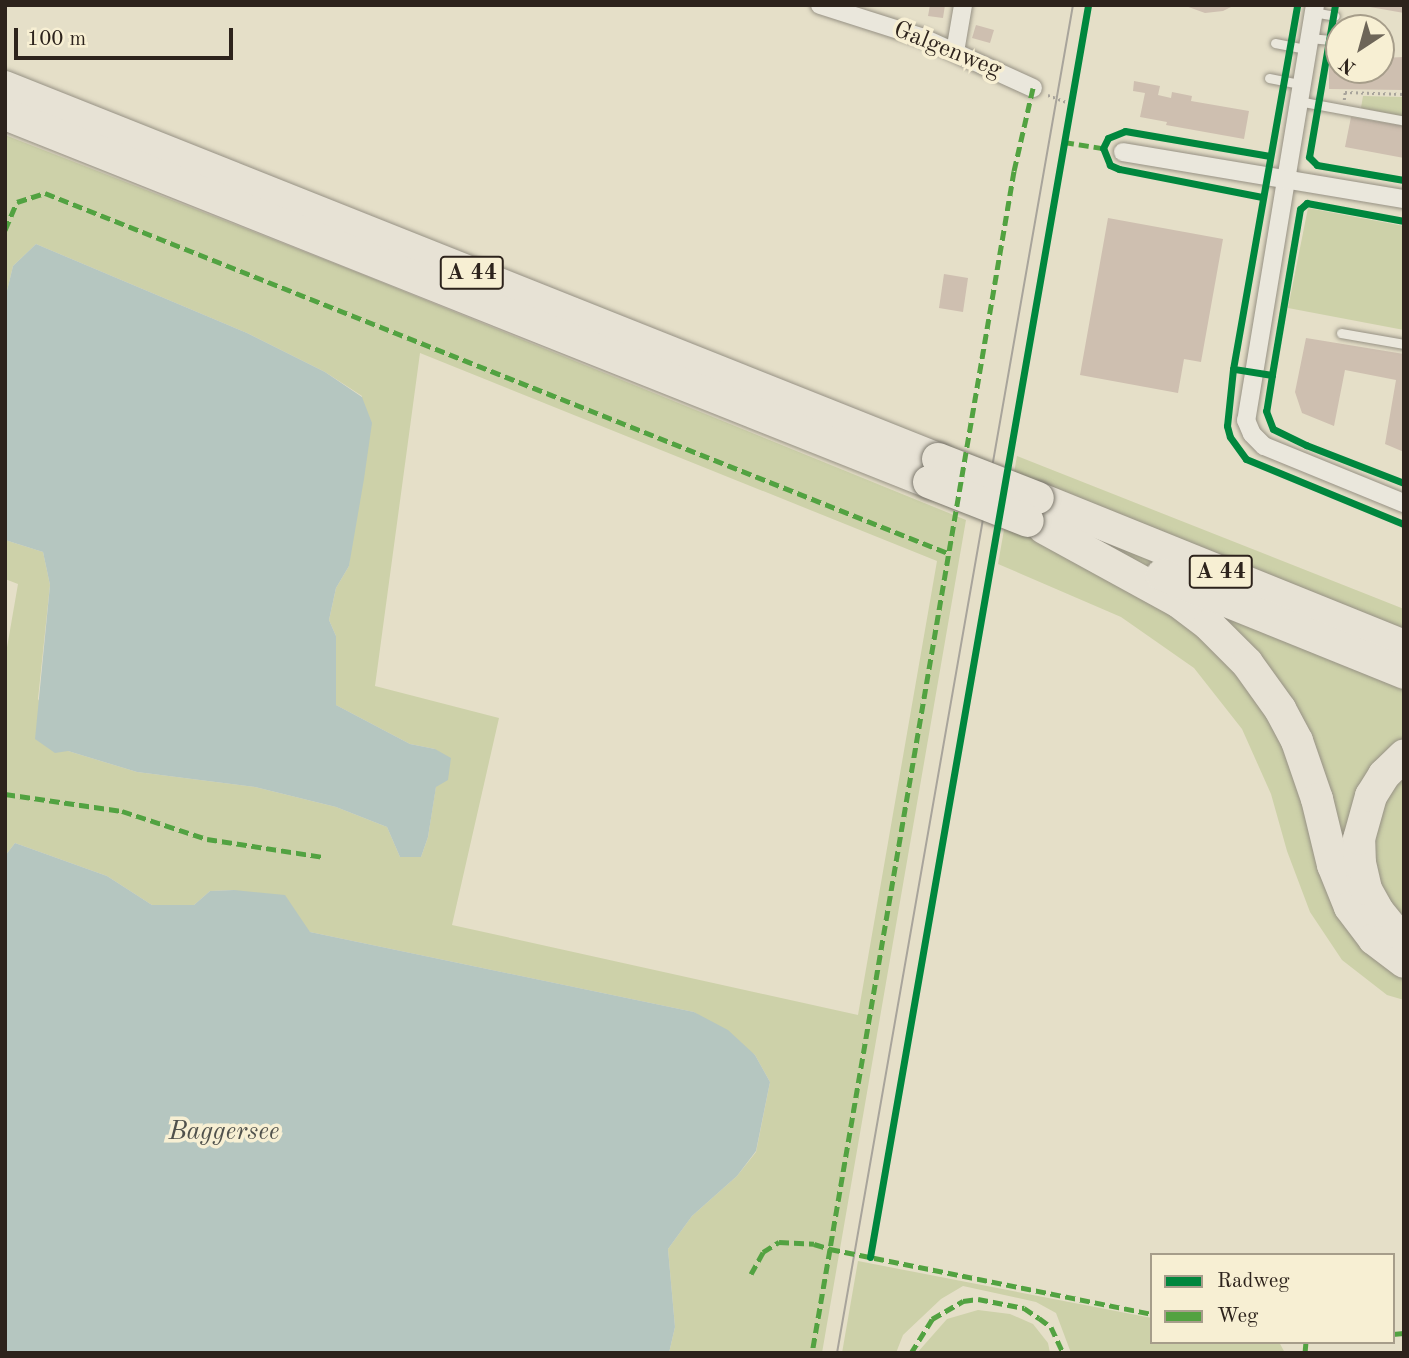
<!DOCTYPE html>
<style>
body{margin:0}
#map{position:relative;width:1409px;height:1358px;overflow:hidden;background:#e5dfc8;font-family:"Old Standard TT",serif}
div>[style]{position:absolute}
.green>*{inset:0;background:#cdd1a9}
.water>*{inset:0;background:#b5c6c0}
.building>*{inset:0;background:#cebfb0}
.path>*{height:2.5px;margin-top:-1.25px;transform-origin:0;background:repeating-linear-gradient(90deg,#a8a49b 0 2px,transparent 0 5.5px)}
.roads{filter:drop-shadow(0 0 2px #969184) drop-shadow(0 0 2px #969184)}
.lane>*{height:9px;margin:-4.5px;padding:0 4.5px;transform-origin:4.5px;border-radius:4.5px;background:#eae7dc}
.street>*{height:18px;margin:-9px;padding:0 9px;transform-origin:9px;border-radius:9px;background:#eae7dc}
.highway>*{height:32px;margin:-16px;padding:0 16px;transform-origin:16px;border-radius:16px;background:#e7e2d5}
.tram>*{height:2px;margin:-1px;padding:0 1px;transform-origin:1px;border-radius:1px;background:#a8a49b}
.bridges{filter:drop-shadow(0 0 2px #7c786d) drop-shadow(0 0 2px #7c786d)}
.highway-bridge>*{height:32px;margin:-16px;padding:0 16px;transform-origin:16px;border-radius:16px;background:#e7e2d5}
.quiet>*{height:5px;margin-top:-2.5px;transform-origin:0;background:repeating-linear-gradient(90deg,#52a241 0 10px,transparent 0 15px)}
.cycleway>*{height:7px;margin:-3.5px;padding:0 3.5px;transform-origin:3.5px;border-radius:3.5px;background:#00873e}
span{translate:-50% -50%;white-space:nowrap;text-align:center;line-height:1.15;-webkit-text-stroke:7px #f7efd3;paint-order:stroke}
.shield-label span{padding:2px 5px;background:#f7efd3;border:2px solid;border-radius:5px;-webkit-text-stroke-width:0}
.shield-label{font-size:23px;color:#2d231c;font-weight:700}
.street-label{font-size:24px;color:#2d231c}
.water-label{font-size:26px;color:#50514c;font-style:italic}
.frame{position:absolute;inset:0;border:7px solid #2d231c;pointer-events:none}
.legend{position:absolute;left:1150px;top:1253px;width:245px;height:91px;box-sizing:border-box;background:#f7efd3;border:2px solid #a69d8a;margin:0;padding:9px 12px;list-style:none;font-size:21px;color:#2d231c}
.legend li{display:flex;align-items:center;gap:14px;height:35px}
.legend b{width:35px;border:2px solid #a69d8a}
.north{position:absolute;left:1325px;top:14px;width:70px;height:70px;box-sizing:border-box;background:#f7efd3;border:2px solid #a69d8a;border-radius:50%;rotate:216deg;font-size:19px;font-weight:700;line-height:28px;text-align:center;color:#2d231c}
.north::after{content:'';display:block;margin:auto;width:24px;height:32px;background:#6d6558;clip-path:polygon(50% 0,100% 100%,50% 72%,0 100%)}
.scale{position:absolute;left:14px;top:28px;width:219px;height:32px;box-sizing:border-box;border:4px solid #2d231c;border-top:0;padding-left:9px;font-size:21px;line-height:24px;white-space:nowrap;color:#2d231c;-webkit-text-stroke:5px #f7efd3;paint-order:stroke}
</style>
<div id="map">
<div class="green">
<i style="clip-path:polygon(1363px 96px,1403px 97px,1402px 116px,1361px 108px)"></i>
<i style="clip-path:polygon(evenodd,5px 135px,359px 273px,966px 520px,822px 1353px,669px 1353px,675px 1327px,668px 1249px,692px 1216px,737px 1176px,756px 1152px,770px 1082px,755px 1055px,694px 1012px,310px 932px,234px 890px,210px 891px,194px 905px,152px 905px,107px 876px,15px 843px,5px 856px,5px 659px,18px 584px,5px 579px,5px 540px,43px 552px,50px 585px,38px 699px,68px 751px,137px 772px,255px 787px,336px 807px,387px 827px,400px 857px,421px 857px,428px 837px,436px 786px,435px 749px,410px 744px,336px 705px,336px 636px,329px 620px,336px 588px,349px 566px,362px 396px,325px 372px,247px 333px,36px 244px,13px 266px,5px 299px,5px 135px,420px 353px,937px 561px,858px 1015px,452px 925px,499px 718px,375px 686px,420px 353px)"></i>
<i style="clip-path:polygon(1308px 208px,1404px 226px,1404px 330px,1288px 308px)"></i>
<i style="clip-path:polygon(1017px 456px,1404px 609px,1404px 1000px,1387px 995px,1342px 960px,1310px 912px,1287px 851px,1271px 794px,1242px 729px,1194px 668px,1121px 617px,998px 564px)"></i>
<i style="clip-path:polygon(858px 1261px,1152px 1318px,1152px 1342px,1279px 1342px,1285px 1353px,1071px 1353px,1056px 1313px,1036px 1302px,963px 1286px,941px 1299px,903px 1335px,896px 1353px,842px 1353px)"></i>
<i style="clip-path:polygon(978px 1310px,1010px 1314px,1033px 1324px,1048px 1343px,1050px 1353px,917px 1353px,947px 1319px)"></i>
</div>
<div class="water">
<i style="clip-path:polygon(36px 244px,247px 333px,325px 372px,362px 397px,372px 423px,364px 479px,349px 566px,336px 588px,329px 620px,336px 636px,336px 705px,410px 744px,435px 749px,451px 758px,448px 780px,436px 787px,428px 837px,421px 857px,400px 857px,387px 827px,336px 807px,255px 787px,137px 772px,68px 751px,55px 753px,35px 739px,50px 585px,43px 552px,5px 540px,5px 299px,13px 266px)"></i>
<i style="clip-path:polygon(15px 843px,107px 876px,152px 905px,194px 905px,210px 891px,234px 890px,285px 895px,310px 932px,694px 1012px,728px 1030px,755px 1055px,770px 1082px,756px 1151px,737px 1176px,692px 1216px,668px 1249px,675px 1327px,669px 1353px,5px 1353px,5px 856px)"></i>
</div>
<div class="building">
<i style="clip-path:polygon(930px 5px,945px 5px,943px 18px,928px 16px)"></i>
<i style="clip-path:polygon(1183px 5px,1235px 5px,1223px 11px,1205px 13px)"></i>
<i style="clip-path:polygon(1371px 5px,1404px 5px,1404px 13px,1370px 7px)"></i>
<i style="clip-path:polygon(976px 25px,994px 30px,990px 43px,972px 38px)"></i>
<i style="clip-path:polygon(1404px 57px,1404px 90px,1329px 89px,1329px 59px,1339px 59px,1339px 70px,1381px 70px,1381px 58px)"></i>
<i style="clip-path:polygon(1134px 81px,1160px 86px,1158px 95px,1171px 98px,1172px 92px,1192px 96px,1191px 101px,1249px 111px,1244px 139px,1166px 125px,1167px 122px,1140px 117px,1145px 93px,1133px 91px)"></i>
<i style="clip-path:polygon(1351px 117px,1404px 126px,1404px 158px,1345px 147px)"></i>
<i style="clip-path:polygon(1108px 218px,1223px 239px,1201px 362px,1184px 359px,1178px 393px,1080px 375px)"></i>
<i style="clip-path:polygon(944px 274px,968px 278px,963px 312px,939px 308px)"></i>
<i style="clip-path:polygon(1306px 338px,1404px 354px,1404px 452px,1385px 444px,1396px 380px,1345px 370px,1334px 426px,1302px 413px,1295px 392px)"></i>
</div>
<div class="path">
<i style="left:1048px;top:95px;width:25px;rotate:21deg"></i>
<i style="left:1344px;top:100px;width:8px;rotate:-83deg"></i>
<i style="left:1345px;top:92px;width:59px;rotate:1.9deg"></i>
</div>
<div class="roads">
<div class="lane">
<i style="left:1313px;top:12px;width:22px;rotate:10deg"></i>
<i style="left:1309px;top:38px;width:22px;rotate:5deg"></i>
<i style="left:1275px;top:43px;width:33px;rotate:11deg"></i>
<i style="left:1269px;top:78px;width:33px;rotate:11deg"></i>
<i style="left:1298px;top:101px;width:105px;rotate:10.5deg"></i>
<i style="left:1341px;top:333px;width:64px;rotate:9.9deg"></i>
</div>
<div class="street">
<i style="left:820px;top:5px;width:106px;rotate:17.6deg"></i>
<i style="left:921px;top:37px;width:123px;rotate:24.5deg"></i>
<i style="left:1315px;top:5px;width:421px;rotate:99.4deg"></i>
<i style="left:1246px;top:420px;width:15px;rotate:67deg"></i>
<i style="left:1252px;top:434px;width:17px;rotate:45deg"></i>
<i style="left:1264px;top:446px;width:151px;rotate:22.2deg"></i>
<i style="left:955px;top:52px;width:48px;rotate:-80.3deg"></i>
<i style="left:1123px;top:152px;width:285px;rotate:9.5deg"></i>
</div>
<div class="highway">
<i style="left:5px;top:87px;width:1004px;rotate:21.74deg"></i>
<i style="left:5px;top:114px;width:995px;rotate:21.72deg"></i>
<i style="left:1038px;top:498px;width:395px;rotate:22deg"></i>
<i style="left:1044px;top:528px;width:154px;rotate:28.7deg"></i>
<i style="left:1179px;top:602px;width:38px;rotate:37deg"></i>
<i style="left:1209px;top:625px;width:54px;rotate:45deg"></i>
<i style="left:1247px;top:663px;width:57px;rotate:54.3deg"></i>
<i style="left:1280px;top:709px;width:36px;rotate:62deg"></i>
<i style="left:1297px;top:741px;width:61px;rotate:71deg"></i>
<i style="left:1317px;top:799px;width:68px;rotate:76.4deg"></i>
<i style="left:1333px;top:865px;width:45px;rotate:68deg"></i>
<i style="left:1350px;top:907px;width:40px;rotate:53deg"></i>
<i style="left:1374px;top:939px;width:38px;rotate:37deg"></i>
<i style="left:1162px;top:575px;width:261px;rotate:22deg"></i>
<i style="left:1395px;top:932px;width:27px;rotate:-129deg"></i>
<i style="left:1378px;top:911px;width:25px;rotate:-119deg"></i>
<i style="left:1366px;top:889px;width:26px;rotate:-103deg"></i>
<i style="left:1360px;top:864px;width:25px;rotate:-92deg"></i>
<i style="left:1359px;top:839px;width:45px;rotate:-74.4deg"></i>
<i style="left:1371px;top:796px;width:25px;rotate:-58deg"></i>
<i style="left:1384px;top:775px;width:28px;rotate:-44deg"></i>
</div>
</div>
<div class="tram">
<i style="left:837px;top:1353px;width:1369px;rotate:-80.07deg"></i>
</div>
<div class="bridges">
<div class="highway-bridge">
<i style="left:938px;top:459px;width:107px;rotate:21.3deg"></i>
<i style="left:929px;top:482px;width:106px;rotate:21.5deg"></i>
</div>
</div>
<div class="quiet">
<i style="left:1033px;top:88px;width:85px;rotate:102.9deg"></i>
<i style="left:1014px;top:171px;width:1094px;rotate:99.69deg"></i>
<i style="left:830px;top:1249px;width:328px;rotate:11.4deg"></i>
<i style="left:1064px;top:142px;width:39px;rotate:9deg"></i>
<i style="left:5px;top:230px;width:30px;rotate:-67deg"></i>
<i style="left:17px;top:202px;width:29px;rotate:-18deg"></i>
<i style="left:45px;top:193px;width:972px;rotate:21.74deg"></i>
<i style="left:5px;top:794px;width:118px;rotate:8.3deg"></i>
<i style="left:122px;top:811px;width:89px;rotate:18.2deg"></i>
<i style="left:207px;top:839px;width:117px;rotate:8.8deg"></i>
<i style="left:751px;top:1274px;width:25px;rotate:-61deg"></i>
<i style="left:763px;top:1252px;width:19px;rotate:-32deg"></i>
<i style="left:779px;top:1242px;width:35px;rotate:3deg"></i>
<i style="left:814px;top:1244px;width:17px;rotate:17deg"></i>
<i style="left:830px;top:1249px;width:106px;rotate:99.8deg"></i>
<i style="left:1393px;top:1334px;width:11px;rotate:-5deg"></i>
<i style="left:911px;top:1353px;width:40px;rotate:-58deg"></i>
<i style="left:932px;top:1319px;width:36px;rotate:-30deg"></i>
<i style="left:963px;top:1301px;width:15px;rotate:-8deg"></i>
<i style="left:978px;top:1299px;width:47px;rotate:11.1deg"></i>
<i style="left:1024px;top:1308px;width:18px;rotate:34deg"></i>
<i style="left:1039px;top:1318px;width:15px;rotate:37deg"></i>
<i style="left:1051px;top:1327px;width:29px;rotate:65deg"></i>
<i style="left:1305px;top:1353px;width:11px;rotate:-85deg"></i>
</div>
<div class="cycleway">
<i style="left:1335px;top:5px;width:154px;rotate:99.7deg"></i>
<i style="left:1309px;top:157px;width:11px;rotate:45deg"></i>
<i style="left:1317px;top:165px;width:88px;rotate:9.8deg"></i>
<i style="left:1262px;top:197px;width:146px;rotate:-168.9deg"></i>
<i style="left:1119px;top:169px;width:10px;rotate:-156deg"></i>
<i style="left:1110px;top:165px;width:18px;rotate:-112deg"></i>
<i style="left:1103px;top:148px;width:11px;rotate:-63deg"></i>
<i style="left:1108px;top:138px;width:18px;rotate:-22deg"></i>
<i style="left:1125px;top:131px;width:147px;rotate:9.8deg"></i>
<i style="left:1404px;top:221px;width:99px;rotate:-169.5deg"></i>
<i style="left:1307px;top:203px;width:9px;rotate:139deg"></i>
<i style="left:1300px;top:209px;width:168px;rotate:99.6deg"></i>
<i style="left:1272px;top:375px;width:39px;rotate:-171deg"></i>
<i style="left:1233px;top:369px;width:57px;rotate:96deg"></i>
<i style="left:1227px;top:426px;width:11px;rotate:75deg"></i>
<i style="left:1230px;top:437px;width:27px;rotate:54deg"></i>
<i style="left:1246px;top:459px;width:171px;rotate:22.4deg"></i>
<i style="left:1233px;top:369px;width:370px;rotate:-80deg"></i>
<i style="left:1272px;top:375px;width:36px;rotate:99deg"></i>
<i style="left:1266px;top:411px;width:19px;rotate:69deg"></i>
<i style="left:1273px;top:429px;width:37px;rotate:26deg"></i>
<i style="left:1306px;top:445px;width:105px;rotate:21.2deg"></i>
<i style="left:870px;top:1257px;width:1271px;rotate:-80.12deg"></i>
</div>
<div class="shield-label">
<span style="left:472px;top:273px">A 44</span>
<span style="left:1221px;top:572px">A 44</span>
</div>
<div class="street-label">
<span style="left:947px;top:51px;rotate:22deg">Galgenweg</span>
</div>
<div class="water-label">
<span style="left:224px;top:1133px">Baggersee</span>
</div>
<div class="frame"></div>
<ul class="legend">
<li><b style="height:9px;background:#00873e"></b>Radweg</li>
<li><b style="height:9px;background:#52a241"></b>Weg</li>
</ul>
<div class="north">N</div>
<div class="scale">100 m</div>
</div>
